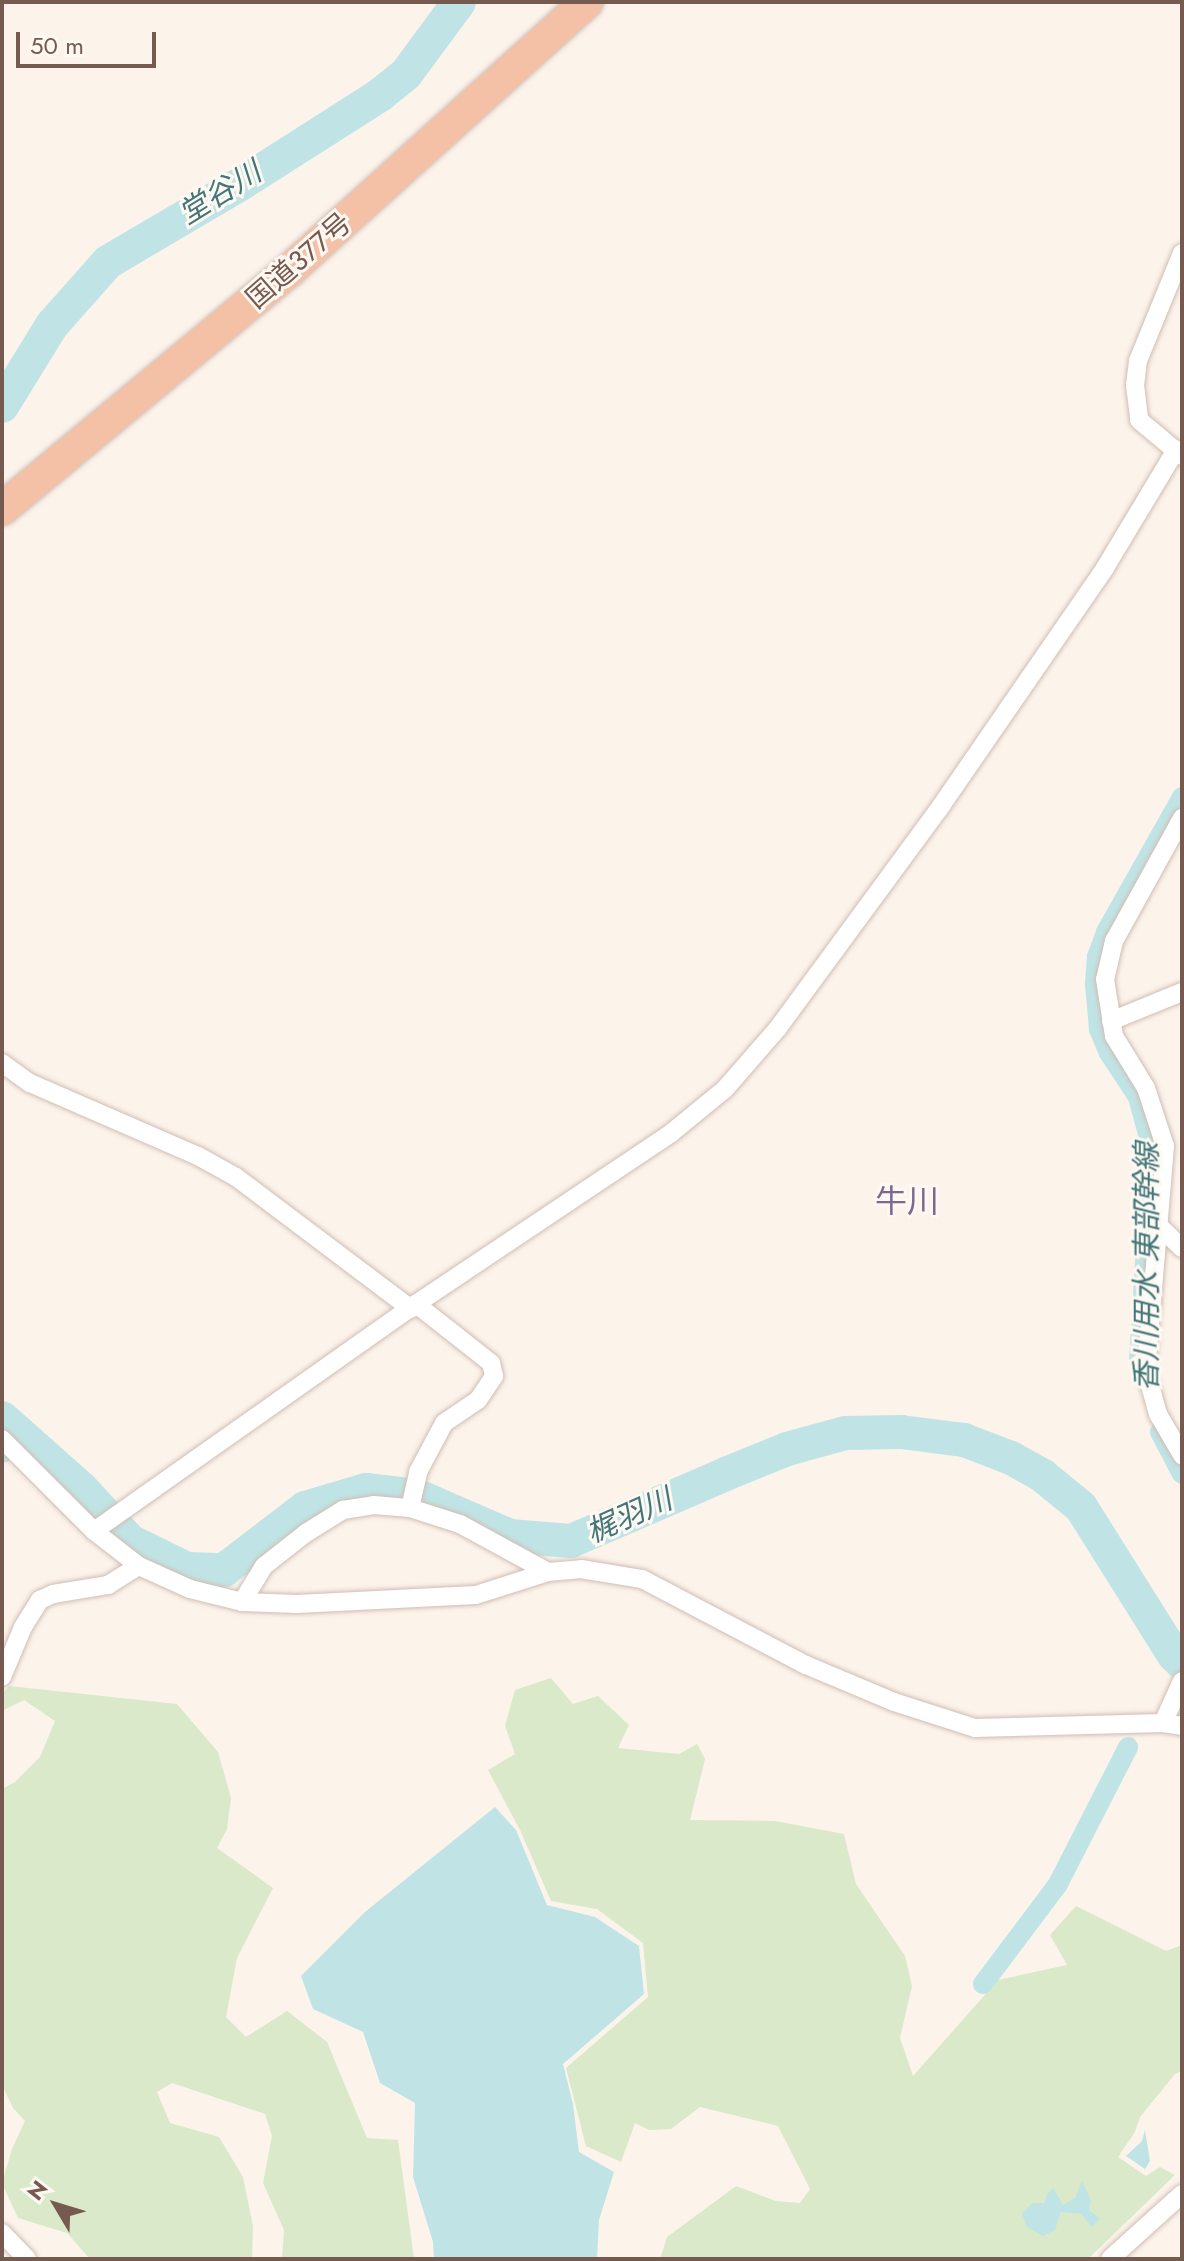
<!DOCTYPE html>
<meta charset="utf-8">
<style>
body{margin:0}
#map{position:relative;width:1184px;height:2261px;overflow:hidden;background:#fcf3eb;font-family:Jost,"Noto Sans JP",sans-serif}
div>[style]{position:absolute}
.green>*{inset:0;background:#dae9ca}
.water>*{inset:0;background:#c0e4e5}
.stream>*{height:6px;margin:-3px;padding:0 3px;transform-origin:3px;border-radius:3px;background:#c0e4e5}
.canal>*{height:20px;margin:-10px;padding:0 10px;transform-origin:10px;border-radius:10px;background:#c0e4e5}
.river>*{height:34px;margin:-17px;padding:0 17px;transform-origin:17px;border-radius:17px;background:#c0e4e5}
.roads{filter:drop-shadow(0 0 2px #d0bdb3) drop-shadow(0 0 2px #d0bdb3)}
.minor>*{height:18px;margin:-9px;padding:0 9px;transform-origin:9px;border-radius:9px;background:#fff}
.trunk>*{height:32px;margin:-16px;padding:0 16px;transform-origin:16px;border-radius:16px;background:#f4c1a7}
span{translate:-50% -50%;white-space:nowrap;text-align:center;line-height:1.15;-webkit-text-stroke:6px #fef8f2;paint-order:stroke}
.street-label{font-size:28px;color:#76594f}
.water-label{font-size:30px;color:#427679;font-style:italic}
.quarter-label{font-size:32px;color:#7e6791}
.frame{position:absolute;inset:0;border:4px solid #76594f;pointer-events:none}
.north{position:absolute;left:16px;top:2165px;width:80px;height:80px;-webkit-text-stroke:6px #fef8f2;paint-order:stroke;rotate:308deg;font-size:22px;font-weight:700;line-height:32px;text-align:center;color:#76594f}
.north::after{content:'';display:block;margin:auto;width:28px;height:36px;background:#76594f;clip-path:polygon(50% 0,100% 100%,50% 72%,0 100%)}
.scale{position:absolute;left:16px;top:32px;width:140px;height:36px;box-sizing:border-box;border:4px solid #76594f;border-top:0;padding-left:10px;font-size:24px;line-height:28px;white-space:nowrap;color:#76594f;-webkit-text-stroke:6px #fef8f2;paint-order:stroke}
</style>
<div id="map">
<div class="green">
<i style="clip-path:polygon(551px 1678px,573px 1704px,598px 1696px,629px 1725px,618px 1748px,679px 1754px,697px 1744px,705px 1759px,690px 1820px,775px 1821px,844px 1834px,856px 1884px,905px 1956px,912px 1986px,900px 2038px,913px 2076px,998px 1980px,1067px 1965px,1050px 1935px,1076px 1906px,1166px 1951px,1182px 1945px,1182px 2071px,1175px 2074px,1140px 2117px,1135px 2132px,1118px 2157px,1146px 2176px,1160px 2167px,1175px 2175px,1088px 2259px,660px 2259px,667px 2237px,736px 2186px,776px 2201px,800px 2203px,810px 2189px,778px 2126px,700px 2107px,671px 2129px,649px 2130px,635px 2123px,621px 2162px,586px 2146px,566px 2068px,648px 1997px,643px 1943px,597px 1909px,551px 1901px,520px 1830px,488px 1770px,515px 1754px,505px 1726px,515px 1690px)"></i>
<i style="clip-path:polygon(9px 1686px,177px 1704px,218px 1752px,231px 1798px,227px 1829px,217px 1848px,273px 1888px,237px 1958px,226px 2017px,246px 2037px,287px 2011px,327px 2042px,367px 2138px,398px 2140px,414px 2259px,282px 2259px,284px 2230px,263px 2183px,272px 2136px,265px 2114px,172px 2083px,157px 2092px,170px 2123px,219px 2137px,243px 2177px,253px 2226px,252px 2259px,90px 2259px,67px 2233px,18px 2218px,2px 2183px,12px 2149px,25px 2121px,13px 2108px,2px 2085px,2px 1789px,15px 1782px,40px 1757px,55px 1721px,24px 1700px,2px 1711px,2px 1694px)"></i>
</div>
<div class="water">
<i style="clip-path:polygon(495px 1807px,516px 1830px,547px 1905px,595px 1917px,639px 1946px,644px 1994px,563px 2064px,573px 2104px,579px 2152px,614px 2172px,599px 2220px,597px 2259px,434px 2259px,433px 2242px,413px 2177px,415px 2103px,380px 2083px,363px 2032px,313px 2009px,301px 1976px,365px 1912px)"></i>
<i style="clip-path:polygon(1145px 2130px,1150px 2161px,1145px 2169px,1126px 2156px,1142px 2141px)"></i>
<i style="clip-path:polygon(1082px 2181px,1091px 2200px,1089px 2210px,1100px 2219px,1092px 2227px,1081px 2214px,1061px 2212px,1055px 2230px,1043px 2236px,1027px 2227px,1022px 2214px,1032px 2203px,1044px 2203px,1047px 2194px,1053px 2188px,1063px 2205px,1075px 2198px)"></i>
</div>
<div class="stream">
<i style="left:2px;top:1460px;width:5px;rotate:-11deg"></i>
</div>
<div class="canal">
<i style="left:1139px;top:1360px;width:211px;rotate:-86.5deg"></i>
<i style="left:1152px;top:1149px;width:54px;rotate:-105.1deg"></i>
<i style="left:1138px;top:1097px;width:53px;rotate:-123.4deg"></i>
<i style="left:1109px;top:1053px;width:26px;rotate:-113deg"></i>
<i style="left:1099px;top:1029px;width:45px;rotate:-95.1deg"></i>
<i style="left:1095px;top:984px;width:27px;rotate:-86deg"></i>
<i style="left:1097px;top:957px;width:27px;rotate:-70deg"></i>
<i style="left:1106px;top:932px;width:155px;rotate:-60.6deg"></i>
<i style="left:1160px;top:1432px;width:47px;rotate:62.4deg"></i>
<i style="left:983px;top:1984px;width:125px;rotate:-53.1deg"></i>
<i style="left:1058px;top:1884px;width:154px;rotate:-62.9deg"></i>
</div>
<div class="river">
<i style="left:2px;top:406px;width:95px;rotate:-58.3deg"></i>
<i style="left:52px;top:325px;width:84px;rotate:-48.4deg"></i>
<i style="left:108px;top:262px;width:156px;rotate:-30.5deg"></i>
<i style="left:242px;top:183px;width:164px;rotate:-32.5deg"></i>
<i style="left:380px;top:95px;width:33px;rotate:-39deg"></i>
<i style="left:406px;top:74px;width:89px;rotate:-53.6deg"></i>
<i style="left:2px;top:1418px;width:107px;rotate:41.6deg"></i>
<i style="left:82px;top:1489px;width:71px;rotate:47.3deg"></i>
<i style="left:130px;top:1541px;width:64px;rotate:26.2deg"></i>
<i style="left:187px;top:1569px;width:37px;rotate:2deg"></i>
<i style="left:224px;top:1570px;width:102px;rotate:-37.4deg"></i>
<i style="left:305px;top:1508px;width:64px;rotate:-16.4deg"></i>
<i style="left:366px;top:1490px;width:52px;rotate:6.6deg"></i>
<i style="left:418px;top:1496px;width:100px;rotate:23.5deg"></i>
<i style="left:510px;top:1536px;width:61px;rotate:4.7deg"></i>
<i style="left:571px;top:1541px;width:171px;rotate:-23.4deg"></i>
<i style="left:728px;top:1473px;width:64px;rotate:-22.1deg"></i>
<i style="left:787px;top:1449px;width:60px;rotate:-15.4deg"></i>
<i style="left:845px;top:1433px;width:56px;rotate:-1deg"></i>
<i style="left:901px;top:1432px;width:64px;rotate:7.2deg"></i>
<i style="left:964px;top:1440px;width:50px;rotate:21deg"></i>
<i style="left:1011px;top:1458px;width:37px;rotate:29deg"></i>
<i style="left:1043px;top:1476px;width:49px;rotate:39.2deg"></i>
<i style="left:1081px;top:1507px;width:175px;rotate:57.9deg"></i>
<i style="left:1174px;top:1655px;width:11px;rotate:45deg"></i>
</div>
<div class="roads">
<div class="minor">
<i style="left:1182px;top:253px;width:117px;rotate:112.2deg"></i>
<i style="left:1138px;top:361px;width:24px;rotate:97deg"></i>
<i style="left:1135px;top:385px;width:35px;rotate:83deg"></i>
<i style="left:1139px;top:420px;width:56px;rotate:39.9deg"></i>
<i style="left:1182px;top:818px;width:141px;rotate:118.9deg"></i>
<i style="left:1114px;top:941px;width:39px;rotate:103deg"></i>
<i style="left:1105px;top:979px;width:58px;rotate:81deg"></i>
<i style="left:1114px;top:1036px;width:61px;rotate:58.4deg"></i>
<i style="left:1146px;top:1088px;width:61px;rotate:71.9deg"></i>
<i style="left:1165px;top:1146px;width:226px;rotate:94.8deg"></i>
<i style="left:1146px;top:1371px;width:45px;rotate:74.4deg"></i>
<i style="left:1158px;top:1414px;width:48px;rotate:59.7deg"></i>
<i style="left:1111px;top:1021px;width:77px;rotate:-22.2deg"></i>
<i style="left:2px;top:1063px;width:34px;rotate:36deg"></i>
<i style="left:30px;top:1083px;width:183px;rotate:23.5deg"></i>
<i style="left:198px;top:1156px;width:43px;rotate:28.9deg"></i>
<i style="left:236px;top:1177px;width:219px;rotate:37deg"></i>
<i style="left:1160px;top:1227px;width:30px;rotate:44deg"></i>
<i style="left:2px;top:1439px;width:130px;rotate:45deg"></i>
<i style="left:94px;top:1531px;width:57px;rotate:37.9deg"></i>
<i style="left:139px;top:1566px;width:56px;rotate:24.3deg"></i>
<i style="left:190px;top:1589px;width:54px;rotate:14deg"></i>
<i style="left:242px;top:1602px;width:55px;rotate:2.1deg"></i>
<i style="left:297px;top:1604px;width:179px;rotate:-2.9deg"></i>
<i style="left:476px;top:1595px;width:76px;rotate:-17.7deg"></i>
<i style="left:548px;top:1572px;width:33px;rotate:-5deg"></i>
<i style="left:581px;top:1569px;width:62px;rotate:9.3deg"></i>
<i style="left:642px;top:1579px;width:185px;rotate:27.7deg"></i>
<i style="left:806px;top:1665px;width:95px;rotate:22.8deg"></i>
<i style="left:894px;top:1702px;width:85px;rotate:17.8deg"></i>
<i style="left:975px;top:1728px;width:188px;rotate:-1.5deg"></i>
<i style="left:1163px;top:1723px;width:19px;rotate:9deg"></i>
<i style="left:410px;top:1508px;width:37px;rotate:-77deg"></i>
<i style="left:418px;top:1472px;width:55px;rotate:-62deg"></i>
<i style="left:444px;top:1423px;width:41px;rotate:-34.1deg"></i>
<i style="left:478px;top:1400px;width:29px;rotate:-56deg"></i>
<i style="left:494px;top:1376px;width:13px;rotate:-103deg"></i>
<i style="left:491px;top:1363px;width:95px;rotate:-141.8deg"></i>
<i style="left:94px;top:1531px;width:394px;rotate:-35.2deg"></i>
<i style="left:416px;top:1304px;width:306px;rotate:-33.8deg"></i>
<i style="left:670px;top:1134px;width:71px;rotate:-39.3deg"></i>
<i style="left:725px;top:1089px;width:81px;rotate:-49deg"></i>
<i style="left:778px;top:1028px;width:275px;rotate:-53.7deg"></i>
<i style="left:941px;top:806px;width:289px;rotate:-55.4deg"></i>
<i style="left:1105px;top:568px;width:138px;rotate:-59deg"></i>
<i style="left:242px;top:1602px;width:42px;rotate:-58.6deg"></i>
<i style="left:264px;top:1566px;width:53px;rotate:-38.2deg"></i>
<i style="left:306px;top:1533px;width:44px;rotate:-31.9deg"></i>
<i style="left:343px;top:1510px;width:31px;rotate:-9deg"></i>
<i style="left:374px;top:1505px;width:36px;rotate:5deg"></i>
<i style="left:410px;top:1508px;width:52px;rotate:17.7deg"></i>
<i style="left:460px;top:1524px;width:100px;rotate:28.6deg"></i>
<i style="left:2px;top:1677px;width:54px;rotate:-67.2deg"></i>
<i style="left:23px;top:1627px;width:32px;rotate:-58deg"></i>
<i style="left:40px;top:1600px;width:14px;rotate:-25deg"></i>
<i style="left:53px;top:1594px;width:56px;rotate:-9.3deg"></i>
<i style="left:108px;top:1585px;width:36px;rotate:-32deg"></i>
<i style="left:1163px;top:1723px;width:46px;rotate:-65.7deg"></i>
<i style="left:2px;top:2233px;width:36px;rotate:46deg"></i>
<i style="left:1110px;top:2259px;width:97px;rotate:-42.1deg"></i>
</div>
<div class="trunk">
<i style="left:2px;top:509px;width:374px;rotate:-39.7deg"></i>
<i style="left:290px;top:270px;width:400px;rotate:-42.1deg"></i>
</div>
</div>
<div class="street-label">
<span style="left:299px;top:261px;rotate:-41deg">国道377号</span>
</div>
<div class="water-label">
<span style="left:220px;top:193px;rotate:-32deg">堂谷川</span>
<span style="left:1147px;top:1267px;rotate:-90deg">香川用水 東部幹線</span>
<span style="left:629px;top:1516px;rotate:-24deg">梶羽川</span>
</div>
<div class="quarter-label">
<span style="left:907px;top:1201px">牛川</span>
</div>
<div class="frame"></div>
<div class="north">N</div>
<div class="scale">50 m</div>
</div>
